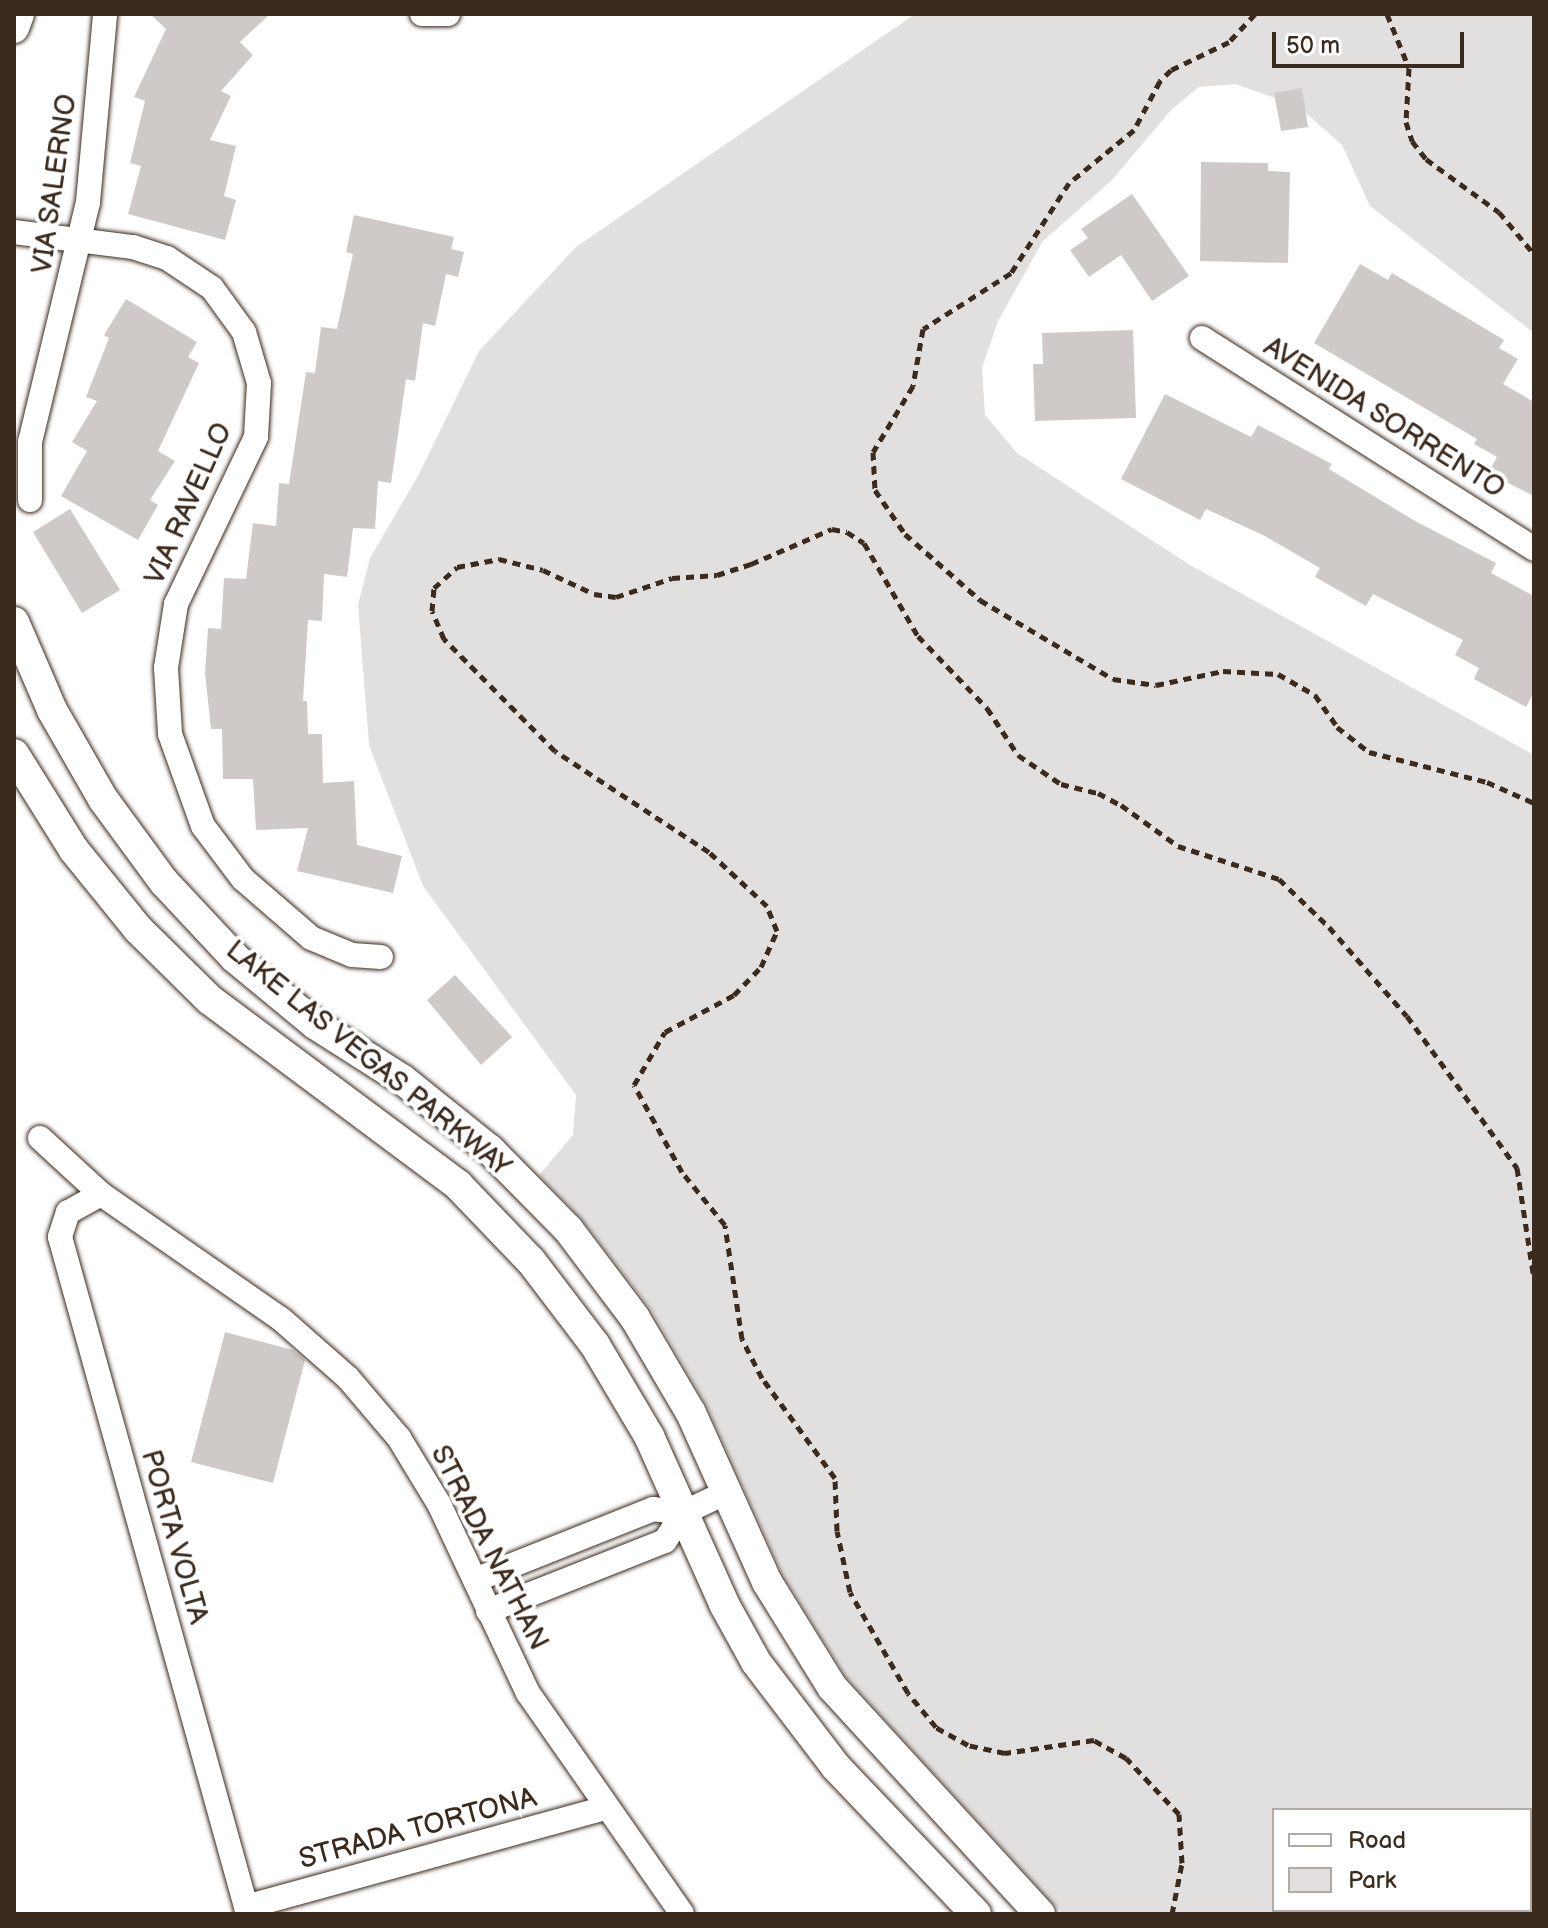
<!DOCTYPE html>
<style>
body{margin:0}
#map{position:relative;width:1548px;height:1928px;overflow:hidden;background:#fff;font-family:"Balsamiq Sans",sans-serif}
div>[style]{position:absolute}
.green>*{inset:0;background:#e2e0de}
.building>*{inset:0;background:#cfcac7}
.path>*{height:5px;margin-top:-2.5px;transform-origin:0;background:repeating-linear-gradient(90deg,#3b2a1e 0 8px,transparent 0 14px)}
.roads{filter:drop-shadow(0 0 2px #3b2a1e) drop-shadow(0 0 2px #3b2a1e)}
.minor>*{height:24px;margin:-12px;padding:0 12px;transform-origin:12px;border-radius:12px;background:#fff}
.tertiary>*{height:30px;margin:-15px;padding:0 15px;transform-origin:15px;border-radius:15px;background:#fff}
span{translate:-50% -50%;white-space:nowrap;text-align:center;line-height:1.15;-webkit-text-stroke:8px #fff;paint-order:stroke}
.street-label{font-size:28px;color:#3b2a1e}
.frame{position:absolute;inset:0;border:16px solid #3b2a1e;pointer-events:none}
.legend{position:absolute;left:1272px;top:1808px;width:260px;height:104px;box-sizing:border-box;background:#fff;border:2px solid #b1aaa5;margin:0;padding:10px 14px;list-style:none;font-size:24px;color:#3b2a1e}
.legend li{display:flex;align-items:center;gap:16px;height:40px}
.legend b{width:40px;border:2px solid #b1aaa5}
.scale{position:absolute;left:1272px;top:32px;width:192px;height:36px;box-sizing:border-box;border:4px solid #3b2a1e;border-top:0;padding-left:10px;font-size:24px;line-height:28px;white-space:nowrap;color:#3b2a1e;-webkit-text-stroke:6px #fff;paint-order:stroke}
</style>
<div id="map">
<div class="green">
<i style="clip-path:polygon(evenodd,915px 14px,1534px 14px,1534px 333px,1370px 206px,1342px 145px,1298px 106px,1235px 84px,1199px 87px,1171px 110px,1112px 180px,1043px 241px,998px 321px,982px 368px,985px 415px,1017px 453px,1190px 565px,1534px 755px,1534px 1914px,1063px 1914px,846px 1677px,783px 1575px,707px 1406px,650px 1308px,581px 1218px,539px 1175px,573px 1135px,576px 1095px,423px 886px,369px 745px,358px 605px,370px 558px,418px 476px,479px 351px,576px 247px,915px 14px,1274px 1810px,1530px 1810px,1530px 1910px,1274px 1910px,1274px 1810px)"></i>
</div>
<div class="building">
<i style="clip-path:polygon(150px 14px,270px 14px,240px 42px,253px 55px,221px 91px,231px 96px,210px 140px,236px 146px,224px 196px,236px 200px,225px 240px,128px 214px,141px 166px,130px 163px,145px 101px,134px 97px,166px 29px)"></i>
<i style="clip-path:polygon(1302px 88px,1308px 127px,1281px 131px,1274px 93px)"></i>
<i style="clip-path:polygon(1201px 162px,1268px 163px,1268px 171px,1290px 172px,1288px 263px,1200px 261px)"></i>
<i style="clip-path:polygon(1132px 194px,1189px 276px,1152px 301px,1121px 255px,1089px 277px,1070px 250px,1088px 238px,1081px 229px)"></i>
<i style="clip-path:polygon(354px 215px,454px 237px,451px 249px,464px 252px,458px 277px,446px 274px,435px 326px,423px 323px,415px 381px,406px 379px,391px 483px,378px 481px,375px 529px,353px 528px,347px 577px,324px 574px,322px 621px,308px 620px,303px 701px,307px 701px,308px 734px,322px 734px,323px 783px,354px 781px,357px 845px,402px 856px,393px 893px,297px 871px,308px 828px,256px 830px,253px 779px,223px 779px,222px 729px,211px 729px,205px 673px,208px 628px,221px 629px,224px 578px,246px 579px,253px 523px,276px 526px,279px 483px,289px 484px,306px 372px,315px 373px,321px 327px,337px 329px,353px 254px,346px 252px)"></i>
<i style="clip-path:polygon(1360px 264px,1388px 280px,1392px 273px,1504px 340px,1499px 348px,1518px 359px,1503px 384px,1534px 402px,1534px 496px,1488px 473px,1497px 457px,1474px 444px,1477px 439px,1314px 343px)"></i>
<i style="clip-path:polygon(126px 299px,197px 342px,188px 357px,199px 363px,158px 451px,175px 461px,150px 500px,158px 505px,138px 540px,61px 496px,87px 451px,72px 442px,97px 401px,86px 397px,109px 338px,104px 335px)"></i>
<i style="clip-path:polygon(1133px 330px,1136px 418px,1035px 421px,1033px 364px,1043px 364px,1042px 333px)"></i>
<i style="clip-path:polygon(1165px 394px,1251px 437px,1258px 425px,1332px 464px,1329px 469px,1415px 521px,1496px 563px,1491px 573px,1534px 596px,1534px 692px,1526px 707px,1474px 679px,1479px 668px,1455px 655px,1463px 640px,1373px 594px,1366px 606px,1315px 577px,1320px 568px,1263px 535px,1206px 509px,1200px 520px,1121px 479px)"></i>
<i style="clip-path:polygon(70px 509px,120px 590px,82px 613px,33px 532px)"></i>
<i style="clip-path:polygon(455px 975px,512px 1037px,481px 1065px,427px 1000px)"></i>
<i style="clip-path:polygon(225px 1332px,293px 1350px,305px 1360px,273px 1483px,191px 1462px)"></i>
</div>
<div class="path">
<i style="left:1255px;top:14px;width:38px;rotate:133deg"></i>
<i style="left:1229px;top:42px;width:64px;rotate:154.2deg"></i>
<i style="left:1171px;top:70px;width:16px;rotate:135deg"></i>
<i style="left:1160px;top:81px;width:55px;rotate:118deg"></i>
<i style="left:1134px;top:130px;width:84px;rotate:140.8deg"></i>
<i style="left:1069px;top:183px;width:107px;rotate:122.8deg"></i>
<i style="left:1011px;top:273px;width:104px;rotate:147.5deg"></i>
<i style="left:923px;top:329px;width:58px;rotate:100deg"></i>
<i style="left:913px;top:386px;width:77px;rotate:121.2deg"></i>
<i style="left:873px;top:452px;width:38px;rotate:87deg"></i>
<i style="left:875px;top:490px;width:53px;rotate:55.7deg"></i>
<i style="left:905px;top:534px;width:100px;rotate:41.3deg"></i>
<i style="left:980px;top:600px;width:155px;rotate:30.7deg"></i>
<i style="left:1113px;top:679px;width:43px;rotate:7.9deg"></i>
<i style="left:1156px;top:685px;width:68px;rotate:-11.8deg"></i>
<i style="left:1223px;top:671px;width:55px;rotate:3.1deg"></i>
<i style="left:1278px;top:674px;width:43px;rotate:29.6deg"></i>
<i style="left:1315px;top:695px;width:39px;rotate:55deg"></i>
<i style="left:1337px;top:727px;width:41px;rotate:38deg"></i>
<i style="left:1369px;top:752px;width:122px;rotate:14.3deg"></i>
<i style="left:1487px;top:782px;width:51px;rotate:24.1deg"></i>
<i style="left:1387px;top:14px;width:58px;rotate:67.8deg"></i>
<i style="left:1409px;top:68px;width:54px;rotate:93.2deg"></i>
<i style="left:1406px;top:122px;width:20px;rotate:72deg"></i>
<i style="left:1412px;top:141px;width:23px;rotate:52deg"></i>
<i style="left:1426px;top:159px;width:90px;rotate:36deg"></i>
<i style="left:1499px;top:212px;width:55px;rotate:50.2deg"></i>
<i style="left:1172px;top:1914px;width:52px;rotate:-78.9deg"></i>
<i style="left:1182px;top:1863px;width:49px;rotate:-93.5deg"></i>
<i style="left:1179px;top:1814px;width:77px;rotate:-133.4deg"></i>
<i style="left:1126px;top:1758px;width:37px;rotate:-151deg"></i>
<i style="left:1094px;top:1740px;width:90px;rotate:171.7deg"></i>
<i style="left:1005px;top:1753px;width:38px;rotate:-168deg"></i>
<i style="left:968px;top:1745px;width:37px;rotate:-151deg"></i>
<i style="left:936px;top:1727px;width:44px;rotate:-129.5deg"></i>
<i style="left:908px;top:1693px;width:116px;rotate:-119.9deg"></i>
<i style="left:850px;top:1592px;width:62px;rotate:-102deg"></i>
<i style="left:837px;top:1531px;width:53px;rotate:-92.2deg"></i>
<i style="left:835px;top:1478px;width:124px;rotate:-126.1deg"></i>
<i style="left:762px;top:1378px;width:44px;rotate:-117.1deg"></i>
<i style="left:742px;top:1339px;width:115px;rotate:-98.5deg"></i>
<i style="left:725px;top:1225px;width:68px;rotate:-129.1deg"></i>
<i style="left:682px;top:1172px;width:99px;rotate:-118.9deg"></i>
<i style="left:634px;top:1085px;width:61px;rotate:-59.7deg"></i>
<i style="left:665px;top:1032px;width:78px;rotate:-28.2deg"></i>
<i style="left:734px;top:995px;width:39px;rotate:-46deg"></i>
<i style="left:761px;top:967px;width:39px;rotate:-66deg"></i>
<i style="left:777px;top:931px;width:27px;rotate:-112deg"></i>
<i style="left:767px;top:906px;width:79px;rotate:-137deg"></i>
<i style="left:709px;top:852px;width:184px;rotate:-146.7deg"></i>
<i style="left:555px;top:751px;width:158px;rotate:-134.7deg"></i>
<i style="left:444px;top:639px;width:30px;rotate:-113deg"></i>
<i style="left:432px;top:611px;width:23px;rotate:-85deg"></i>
<i style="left:434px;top:588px;width:31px;rotate:-42deg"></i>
<i style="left:457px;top:567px;width:43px;rotate:-10.8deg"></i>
<i style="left:499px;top:559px;width:45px;rotate:14deg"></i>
<i style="left:543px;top:570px;width:56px;rotate:25.2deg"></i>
<i style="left:594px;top:594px;width:22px;rotate:8deg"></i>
<i style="left:616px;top:597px;width:59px;rotate:-18.7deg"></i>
<i style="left:672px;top:578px;width:45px;rotate:-3.8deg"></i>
<i style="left:717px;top:575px;width:36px;rotate:-18deg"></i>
<i style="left:751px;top:564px;width:88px;rotate:-23.4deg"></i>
<i style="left:832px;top:529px;width:15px;rotate:11deg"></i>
<i style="left:847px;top:532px;width:20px;rotate:33deg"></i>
<i style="left:864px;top:543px;width:108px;rotate:59.9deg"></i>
<i style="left:918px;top:636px;width:100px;rotate:46.2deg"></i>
<i style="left:987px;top:708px;width:56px;rotate:56.6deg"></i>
<i style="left:1018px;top:755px;width:52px;rotate:34deg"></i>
<i style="left:1061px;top:784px;width:38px;rotate:14deg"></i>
<i style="left:1098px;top:793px;width:26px;rotate:28deg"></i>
<i style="left:1121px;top:805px;width:70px;rotate:35.7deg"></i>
<i style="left:1178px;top:846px;width:106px;rotate:18.1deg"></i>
<i style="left:1279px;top:879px;width:69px;rotate:43.8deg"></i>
<i style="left:1329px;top:927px;width:118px;rotate:48.8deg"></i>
<i style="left:1407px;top:1016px;width:188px;rotate:54.1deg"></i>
<i style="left:1517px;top:1168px;width:112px;rotate:81.3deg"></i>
</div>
<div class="roads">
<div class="minor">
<i style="left:422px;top:14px;width:26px"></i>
<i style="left:14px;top:232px;width:120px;rotate:7.2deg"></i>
<i style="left:133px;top:247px;width:36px;rotate:18deg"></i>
<i style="left:167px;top:258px;width:54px;rotate:33.7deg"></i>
<i style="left:212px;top:288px;width:54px;rotate:54deg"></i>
<i style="left:244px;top:332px;width:53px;rotate:73.6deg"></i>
<i style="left:259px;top:383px;width:54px;rotate:93.2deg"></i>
<i style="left:256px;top:437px;width:185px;rotate:115.6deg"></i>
<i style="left:176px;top:604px;width:65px;rotate:98.9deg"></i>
<i style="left:166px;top:668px;width:66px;rotate:86.5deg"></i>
<i style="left:170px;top:734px;width:98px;rotate:70.3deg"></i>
<i style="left:203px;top:826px;width:66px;rotate:53deg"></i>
<i style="left:243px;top:879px;width:90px;rotate:40.9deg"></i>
<i style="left:311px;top:938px;width:44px;rotate:22.5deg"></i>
<i style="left:352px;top:955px;width:29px;rotate:4deg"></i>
<i style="left:1202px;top:338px;width:393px;rotate:32.4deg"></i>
<i style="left:30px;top:500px;width:58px;rotate:-90deg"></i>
<i style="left:30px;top:442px;width:247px;rotate:-76.4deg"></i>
<i style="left:88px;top:202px;width:189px;rotate:-84.8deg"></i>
<i style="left:40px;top:1138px;width:83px;rotate:42.6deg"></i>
<i style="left:101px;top:1194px;width:219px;rotate:34.8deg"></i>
<i style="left:281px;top:1319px;width:89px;rotate:41.4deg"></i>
<i style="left:348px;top:1378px;width:79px;rotate:49.6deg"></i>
<i style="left:399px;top:1438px;width:77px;rotate:58.8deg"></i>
<i style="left:439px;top:1504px;width:209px;rotate:64.8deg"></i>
<i style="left:528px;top:1693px;width:269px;rotate:55.1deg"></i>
<i style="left:101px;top:1194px;width:38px;rotate:151deg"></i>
<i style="left:68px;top:1212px;width:26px;rotate:108deg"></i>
<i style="left:60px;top:1237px;width:703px;rotate:74.48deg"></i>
<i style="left:475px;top:1580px;width:192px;rotate:-21.7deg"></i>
<i style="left:653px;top:1509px;width:30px;rotate:8deg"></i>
<i style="left:683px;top:1513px;width:49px;rotate:-25.5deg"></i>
<i style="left:488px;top:1611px;width:190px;rotate:-21.6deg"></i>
<i style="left:665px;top:1541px;width:33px;rotate:-57deg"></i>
<i style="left:246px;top:1907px;width:373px;rotate:-15.4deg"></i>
</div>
<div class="tertiary">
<i style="left:14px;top:28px;width:15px;rotate:-70deg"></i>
<i style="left:14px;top:622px;width:96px;rotate:66.6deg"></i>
<i style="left:52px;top:710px;width:103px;rotate:60.2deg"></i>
<i style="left:103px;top:799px;width:103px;rotate:53.7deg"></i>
<i style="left:164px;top:882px;width:104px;rotate:46.9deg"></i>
<i style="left:235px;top:958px;width:104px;rotate:39.5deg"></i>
<i style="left:315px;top:1024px;width:104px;rotate:32.5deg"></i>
<i style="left:403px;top:1080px;width:112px;rotate:38.8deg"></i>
<i style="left:490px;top:1150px;width:111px;rotate:45.4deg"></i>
<i style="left:568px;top:1229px;width:111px;rotate:53deg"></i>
<i style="left:635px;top:1318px;width:110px;rotate:59.5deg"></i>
<i style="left:691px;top:1413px;width:185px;rotate:65.8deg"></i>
<i style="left:767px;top:1582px;width:123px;rotate:58.2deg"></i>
<i style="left:832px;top:1687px;width:308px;rotate:47.5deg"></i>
<i style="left:14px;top:754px;width:113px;rotate:58deg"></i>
<i style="left:74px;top:850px;width:102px;rotate:51deg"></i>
<i style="left:138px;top:929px;width:101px;rotate:44.6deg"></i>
<i style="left:210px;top:1000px;width:309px;rotate:36.7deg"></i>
<i style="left:458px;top:1185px;width:105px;rotate:46.2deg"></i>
<i style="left:531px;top:1261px;width:106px;rotate:52.7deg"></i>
<i style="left:595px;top:1345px;width:106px;rotate:59.3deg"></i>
<i style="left:649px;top:1436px;width:184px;rotate:65.9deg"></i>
<i style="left:724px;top:1604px;width:66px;rotate:61.1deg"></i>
<i style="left:756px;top:1662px;width:132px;rotate:52.7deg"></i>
<i style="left:836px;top:1767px;width:203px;rotate:46.4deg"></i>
</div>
</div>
<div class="street-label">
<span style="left:55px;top:184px;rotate:-82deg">VIA SALERNO</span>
<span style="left:1384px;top:418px;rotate:32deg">AVENIDA SORRENTO</span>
<span style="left:189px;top:504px;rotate:-66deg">VIA RAVELLO</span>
<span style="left:368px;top:1059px;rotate:39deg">LAKE LAS VEGAS PARKWAY</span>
<span style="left:174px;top:1537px;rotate:74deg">PORTA VOLTA</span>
<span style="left:489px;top:1548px;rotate:63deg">STRADA NATHAN</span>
<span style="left:418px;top:1829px;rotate:-15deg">STRADA TORTONA</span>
</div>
<div class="frame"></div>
<ul class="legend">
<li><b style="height:10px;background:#fff"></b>Road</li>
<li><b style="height:22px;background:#e2e0de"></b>Park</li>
</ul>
<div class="scale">50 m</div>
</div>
